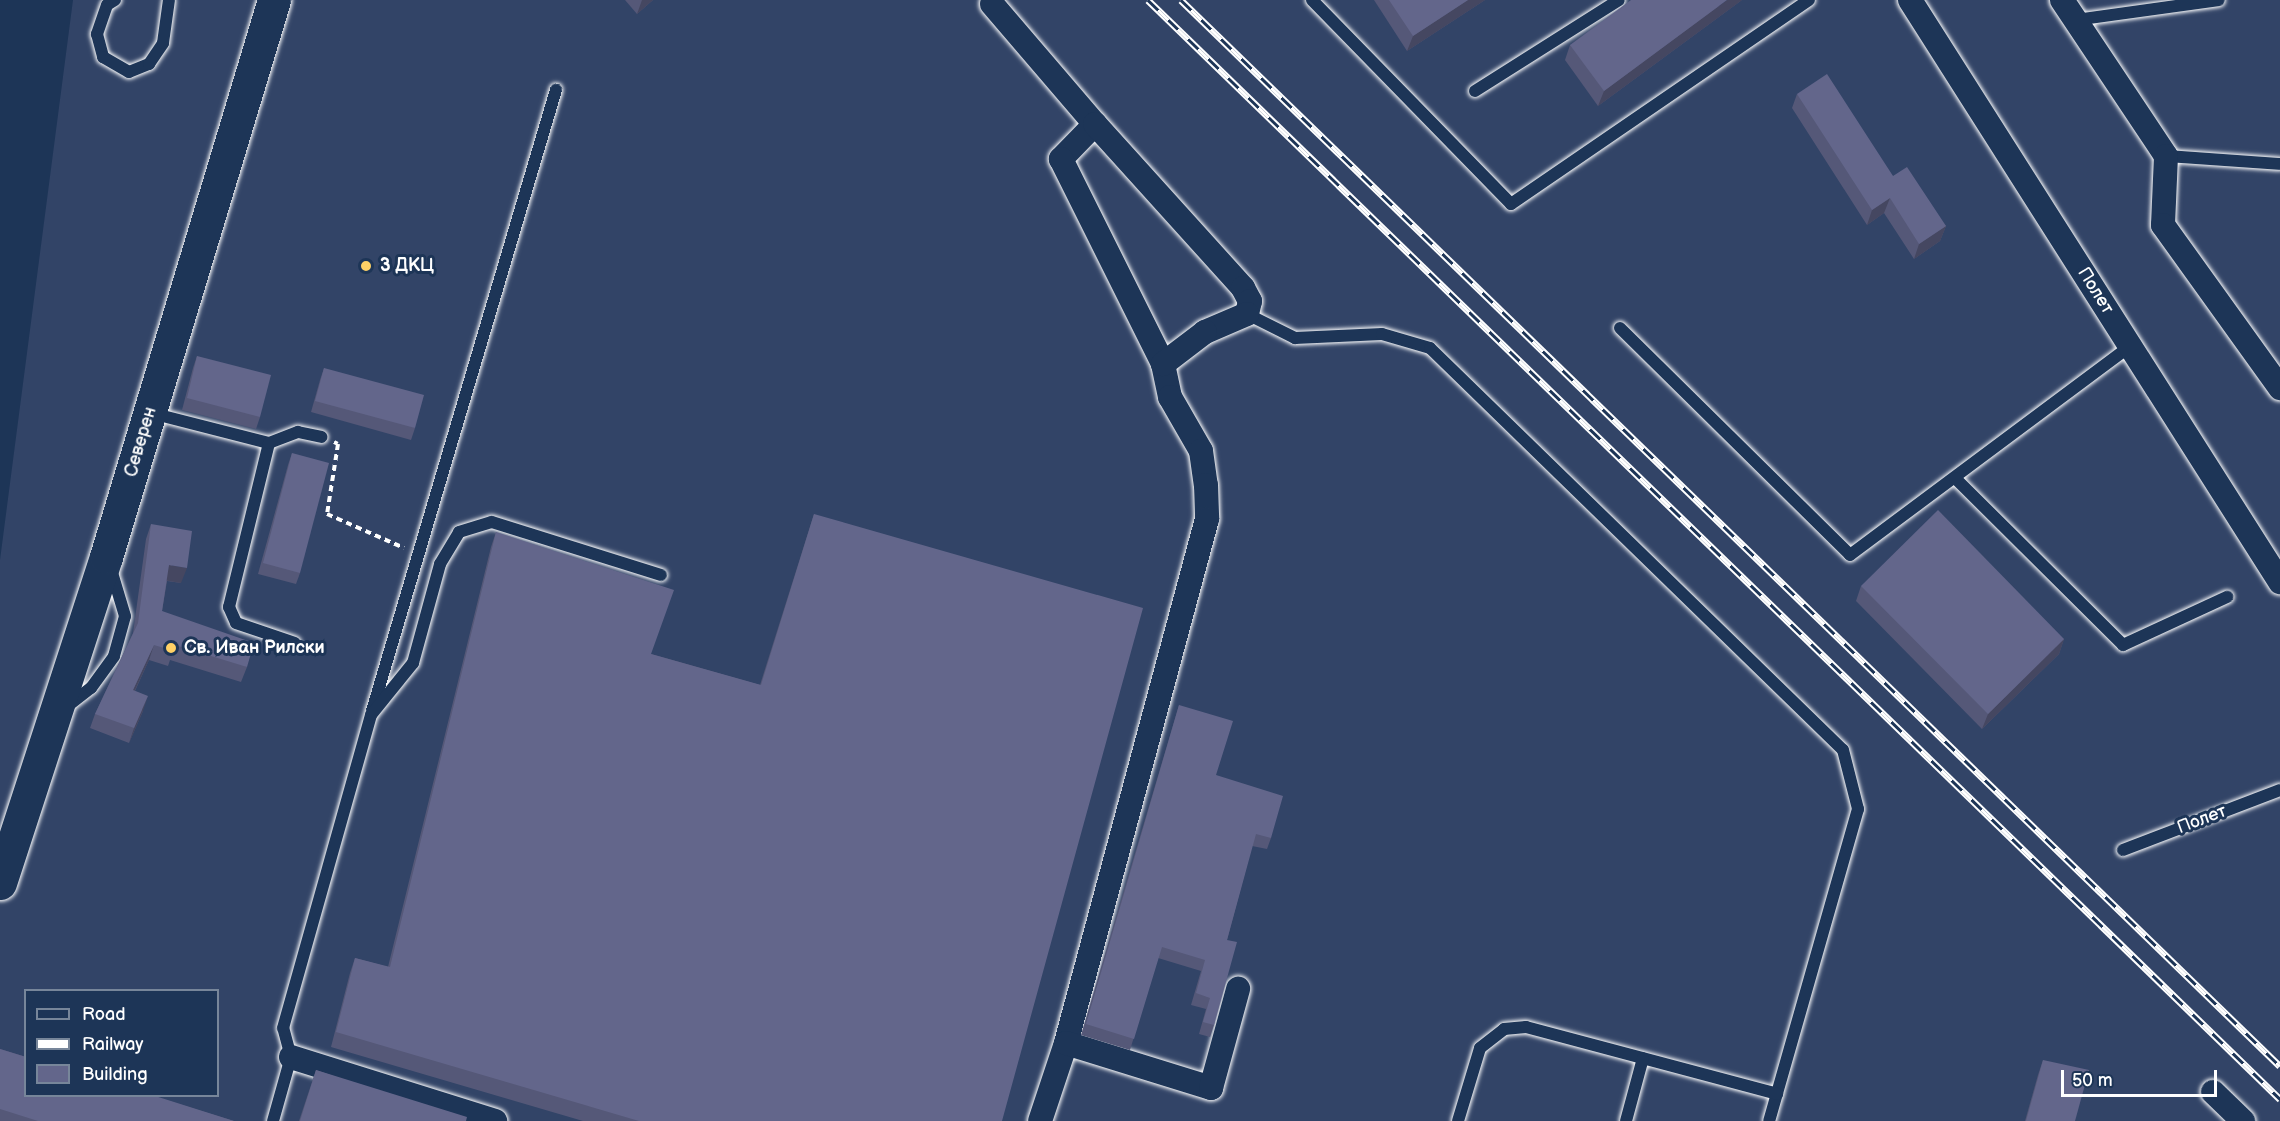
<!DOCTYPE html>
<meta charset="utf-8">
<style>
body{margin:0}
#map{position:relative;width:2280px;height:1121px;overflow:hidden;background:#1d3557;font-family:"Balsamiq Sans",sans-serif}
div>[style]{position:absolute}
.built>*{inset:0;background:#324467}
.path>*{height:4px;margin-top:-2px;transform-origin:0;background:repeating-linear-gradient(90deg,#fff 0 6px,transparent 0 10.5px)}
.roads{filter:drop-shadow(0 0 2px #fff) drop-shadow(0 0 2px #fff)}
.lane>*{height:12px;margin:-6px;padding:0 6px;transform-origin:6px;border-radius:6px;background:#1d3557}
.street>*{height:24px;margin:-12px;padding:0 12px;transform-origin:12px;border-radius:12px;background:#1d3557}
.secondary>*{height:33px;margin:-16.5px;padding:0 16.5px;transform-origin:16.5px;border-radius:16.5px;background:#1d3557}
.rail>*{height:7px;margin-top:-3.5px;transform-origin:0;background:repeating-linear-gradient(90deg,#1d3557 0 14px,#fff 0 28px);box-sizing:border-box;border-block:2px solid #fff}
.wall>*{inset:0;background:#555878}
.shaded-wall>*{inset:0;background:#454761}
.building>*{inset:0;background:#63668b}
.dots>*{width:16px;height:16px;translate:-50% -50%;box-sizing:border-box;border:3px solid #1d3557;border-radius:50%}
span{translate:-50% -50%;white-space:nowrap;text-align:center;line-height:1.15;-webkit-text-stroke:6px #1d3557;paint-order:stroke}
.poi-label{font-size:18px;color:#fff;font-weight:700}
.left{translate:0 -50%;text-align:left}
.street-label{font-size:18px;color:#fff}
.legend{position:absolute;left:24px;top:989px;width:195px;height:108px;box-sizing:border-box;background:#1d3557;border:2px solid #77869a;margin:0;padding:8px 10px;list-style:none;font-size:18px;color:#fff}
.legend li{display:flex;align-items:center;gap:12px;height:30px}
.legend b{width:30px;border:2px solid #77869a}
.scale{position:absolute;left:2061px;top:1070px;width:156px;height:27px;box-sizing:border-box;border:3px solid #fff;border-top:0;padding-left:8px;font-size:18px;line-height:21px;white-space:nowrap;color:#fff;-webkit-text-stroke:4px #1d3557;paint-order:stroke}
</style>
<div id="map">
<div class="built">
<i style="clip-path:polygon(evenodd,73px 0,2280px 0,2280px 1121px,0 1121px,0 560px,73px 0,26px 990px,218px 990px,218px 1096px,26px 1096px,26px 990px)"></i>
</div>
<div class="path">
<i style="left:334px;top:442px;width:4px;rotate:27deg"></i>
<i style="left:338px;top:444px;width:71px;rotate:98.9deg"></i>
<i style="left:327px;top:514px;width:84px;rotate:23.8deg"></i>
</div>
<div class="roads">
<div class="lane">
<i style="left:115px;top:0;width:9px;rotate:148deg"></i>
<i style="left:107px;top:5px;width:31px;rotate:109deg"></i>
<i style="left:97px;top:34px;width:24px;rotate:75deg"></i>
<i style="left:103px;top:57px;width:30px;rotate:30deg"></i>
<i style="left:129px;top:72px;width:22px;rotate:-22deg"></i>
<i style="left:149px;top:64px;width:25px;rotate:-56deg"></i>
<i style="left:163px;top:43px;width:43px;rotate:-82.1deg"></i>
<i style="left:1312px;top:0;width:285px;rotate:45.7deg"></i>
<i style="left:1511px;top:204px;width:361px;rotate:-34.4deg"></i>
<i style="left:2075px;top:20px;width:145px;rotate:-7.9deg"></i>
<i style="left:1475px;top:91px;width:170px;rotate:-32.3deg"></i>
<i style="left:2166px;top:156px;width:114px;rotate:4deg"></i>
<i style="left:1247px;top:314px;width:54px;rotate:26.6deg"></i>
<i style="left:1295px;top:338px;width:87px;rotate:-2.6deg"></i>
<i style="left:1382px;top:334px;width:50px;rotate:16.3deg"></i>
<i style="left:1430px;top:348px;width:576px;rotate:44.23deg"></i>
<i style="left:1843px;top:750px;width:61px;rotate:75.7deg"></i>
<i style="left:1858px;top:809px;width:324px;rotate:105.9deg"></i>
<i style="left:1620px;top:328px;width:323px;rotate:44.6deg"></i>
<i style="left:1850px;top:555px;width:349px;rotate:-36.7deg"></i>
<i style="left:151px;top:413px;width:122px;rotate:14.3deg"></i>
<i style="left:269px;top:443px;width:169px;rotate:103.7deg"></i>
<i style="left:229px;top:607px;width:17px;rotate:66deg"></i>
<i style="left:236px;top:623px;width:62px;rotate:18.7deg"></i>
<i style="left:269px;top:443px;width:31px;rotate:-21deg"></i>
<i style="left:298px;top:432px;width:24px;rotate:12deg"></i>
<i style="left:1955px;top:478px;width:237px;rotate:44.8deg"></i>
<i style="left:2123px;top:645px;width:115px;rotate:-24.8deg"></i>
<i style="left:65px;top:708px;width:33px;rotate:-38deg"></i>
<i style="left:91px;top:688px;width:39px;rotate:-54deg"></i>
<i style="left:114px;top:656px;width:41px;rotate:-74.6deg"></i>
<i style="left:125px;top:616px;width:52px;rotate:-106.7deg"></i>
<i style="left:372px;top:711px;width:648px;rotate:-73.5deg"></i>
<i style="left:2123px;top:850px;width:168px;rotate:-20.9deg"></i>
<i style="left:273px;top:1121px;width:66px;rotate:-74.3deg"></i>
<i style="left:291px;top:1057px;width:30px;rotate:-105deg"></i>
<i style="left:283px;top:1028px;width:325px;rotate:-74.3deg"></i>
<i style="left:371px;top:715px;width:67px;rotate:-51.1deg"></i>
<i style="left:413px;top:663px;width:103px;rotate:-74.7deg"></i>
<i style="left:440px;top:564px;width:37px;rotate:-59deg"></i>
<i style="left:459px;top:532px;width:34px;rotate:-17deg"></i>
<i style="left:492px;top:522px;width:177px;rotate:17.4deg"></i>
<i style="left:1458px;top:1121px;width:76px;rotate:-73.2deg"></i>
<i style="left:1480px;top:1048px;width:31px;rotate:-38deg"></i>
<i style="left:1504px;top:1029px;width:22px;rotate:-5deg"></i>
<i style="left:1526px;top:1027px;width:260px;rotate:14.9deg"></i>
<i style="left:1626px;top:1121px;width:65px;rotate:-74.9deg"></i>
</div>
<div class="street">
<i style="left:1910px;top:0;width:690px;rotate:57.55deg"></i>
<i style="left:2062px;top:0;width:187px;rotate:56.3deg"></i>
<i style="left:2166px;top:156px;width:69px;rotate:92.5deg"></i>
<i style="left:2163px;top:225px;width:201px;rotate:54.3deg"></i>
<i style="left:992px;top:4px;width:158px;rotate:49.4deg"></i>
<i style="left:1095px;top:124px;width:49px;rotate:134.2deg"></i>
<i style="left:1061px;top:159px;width:229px;rotate:63.5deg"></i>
<i style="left:1163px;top:364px;width:34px;rotate:78deg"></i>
<i style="left:1170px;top:397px;width:62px;rotate:60.1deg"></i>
<i style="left:1201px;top:451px;width:34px;rotate:82deg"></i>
<i style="left:1206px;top:485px;width:34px;rotate:88deg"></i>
<i style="left:1207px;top:519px;width:543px;rotate:105.06deg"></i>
<i style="left:1066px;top:1043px;width:82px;rotate:108.4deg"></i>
<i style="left:1095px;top:124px;width:221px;rotate:47.9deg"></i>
<i style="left:1243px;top:288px;width:15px;rotate:62deg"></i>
<i style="left:1250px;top:301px;width:13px;rotate:103deg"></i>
<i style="left:1247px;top:314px;width:46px;rotate:156.8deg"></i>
<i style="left:1205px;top:332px;width:53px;rotate:142.7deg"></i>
<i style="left:1066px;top:1043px;width:152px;rotate:17.2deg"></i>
<i style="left:1211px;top:1088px;width:103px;rotate:-74.7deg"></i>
<i style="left:291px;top:1057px;width:214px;rotate:17.4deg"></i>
<i style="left:2213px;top:1092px;width:42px;rotate:44deg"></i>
</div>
<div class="secondary">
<i style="left:0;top:883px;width:343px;rotate:-72deg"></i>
<i style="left:106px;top:557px;width:582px;rotate:-73.22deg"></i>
</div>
</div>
<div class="rail">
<i style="left:1148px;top:0;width:1578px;rotate:44.15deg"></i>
<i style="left:1181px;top:0;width:1531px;rotate:44.13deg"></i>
</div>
<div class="wall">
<i style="clip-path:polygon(625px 0,653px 0,637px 14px)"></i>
<i style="clip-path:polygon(1374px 0,1485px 0,1407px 51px)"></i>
<i style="clip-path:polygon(1742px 0,1598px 106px,1565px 60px,1570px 45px)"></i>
<i style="clip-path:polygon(1797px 94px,1893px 176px,1946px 226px,1940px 241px,1914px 259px,1884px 213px,1867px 225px,1792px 108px)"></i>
<i style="clip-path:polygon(197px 356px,260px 417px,256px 429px,182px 410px,193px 368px)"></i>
<i style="clip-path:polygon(324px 368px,415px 428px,411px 440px,311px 412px,320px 380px)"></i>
<i style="clip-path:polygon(292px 453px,300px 573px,296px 584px,258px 574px,288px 465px)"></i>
<i style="clip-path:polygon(814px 514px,1002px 1121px,583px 1121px,331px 1047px,350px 973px,355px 958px,388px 967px,491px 547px,496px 532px,651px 654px,760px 685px)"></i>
<i style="clip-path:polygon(151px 524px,181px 583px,167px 581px,162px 611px,247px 667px,241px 682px,170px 660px,168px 666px,149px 660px,135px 691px,143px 711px,129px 743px,90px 728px,95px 714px,133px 633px,146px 539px)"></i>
<i style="clip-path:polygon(1861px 586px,2064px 639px,2059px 654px,1982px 729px,1856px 601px)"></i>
<i style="clip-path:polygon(1179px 705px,1216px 775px,1271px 838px,1267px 849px,1252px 846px,1227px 940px,1214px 1025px,1210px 1037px,1199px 1034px,1206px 1009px,1191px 1005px,1201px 971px,1158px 958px,1130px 1050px,1081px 1035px)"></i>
<i style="clip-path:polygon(0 1049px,234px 1121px,0 1121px)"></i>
<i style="clip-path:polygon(2043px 1060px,2075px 1121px,2025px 1121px,2038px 1075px)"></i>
<i style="clip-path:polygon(316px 1070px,466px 1121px,299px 1121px)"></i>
</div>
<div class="shaded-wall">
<i style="clip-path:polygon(642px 0,653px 0,637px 14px)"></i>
<i style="clip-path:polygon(1468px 0,1485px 0,1407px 51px,1413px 36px)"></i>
<i style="clip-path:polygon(1727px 0,1742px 0,1598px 106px,1604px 91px)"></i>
<i style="clip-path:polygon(1890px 198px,1884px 213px,1867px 225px,1872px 210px)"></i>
<i style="clip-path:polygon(1946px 226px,1940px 241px,1914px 259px,1919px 244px)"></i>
<i style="clip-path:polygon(169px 565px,187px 568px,181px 583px,163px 580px)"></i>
<i style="clip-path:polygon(2064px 639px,2059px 654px,1982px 729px,1988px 714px)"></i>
<i style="clip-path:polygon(154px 645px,149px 660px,128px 705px,133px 690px)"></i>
<i style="clip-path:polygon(148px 696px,143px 711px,129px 743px,134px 728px)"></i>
</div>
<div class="building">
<i style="clip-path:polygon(1389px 0,1468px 0,1413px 36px)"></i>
<i style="clip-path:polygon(1631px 0,1727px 0,1604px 91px,1570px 45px)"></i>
<i style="clip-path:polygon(1827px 74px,1893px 176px,1907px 167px,1946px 226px,1919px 244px,1890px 198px,1872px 210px,1797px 94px)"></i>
<i style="clip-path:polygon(197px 356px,271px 375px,260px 417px,187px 398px)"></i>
<i style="clip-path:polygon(324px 368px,424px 395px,415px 428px,315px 401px)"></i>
<i style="clip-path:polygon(292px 453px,329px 463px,300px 573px,263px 563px)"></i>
<i style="clip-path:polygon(1938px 510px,2064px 639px,1988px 714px,1861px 586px)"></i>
<i style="clip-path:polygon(814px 514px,1143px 608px,1002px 1121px,639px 1121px,336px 1032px,355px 958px,390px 967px,496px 532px,674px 590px,651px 654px,761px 685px)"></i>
<i style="clip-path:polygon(151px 524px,192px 531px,187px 568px,169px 565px,162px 611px,254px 643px,247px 667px,175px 645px,174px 651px,154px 645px,133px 690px,148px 696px,134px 728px,95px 714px,138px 623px)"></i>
<i style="clip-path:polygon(1179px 705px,1233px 721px,1216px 775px,1283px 796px,1271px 838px,1256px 834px,1227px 940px,1237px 942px,1214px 1025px,1203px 1022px,1210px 998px,1196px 993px,1205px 960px,1162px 947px,1134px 1039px,1086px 1024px)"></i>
<i style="clip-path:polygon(0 1049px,26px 1057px,26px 1095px,152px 1095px,234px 1121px,38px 1121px,0 1109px)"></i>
<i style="clip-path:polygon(2043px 1060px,2089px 1070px,2075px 1121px,2026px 1121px)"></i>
<i style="clip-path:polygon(316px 1070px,467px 1117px,466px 1121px,300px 1121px)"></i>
</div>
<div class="dots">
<i style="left:366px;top:266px;background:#ffd166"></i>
<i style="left:171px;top:648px;background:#ffd166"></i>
</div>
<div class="poi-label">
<span class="left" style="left:380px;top:266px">3 ДКЦ</span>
<span class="left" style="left:184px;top:648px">Св. Иван Рилски</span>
</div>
<div class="street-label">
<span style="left:2095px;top:291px;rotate:58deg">Полет</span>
<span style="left:141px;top:442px;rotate:-73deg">Северен</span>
<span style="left:2202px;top:820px;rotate:-21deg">Полет</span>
</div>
<ul class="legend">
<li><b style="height:8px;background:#1d3557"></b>Road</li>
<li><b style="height:8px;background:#fff"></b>Railway</li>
<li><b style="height:16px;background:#63668b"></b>Building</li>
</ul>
<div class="scale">50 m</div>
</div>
